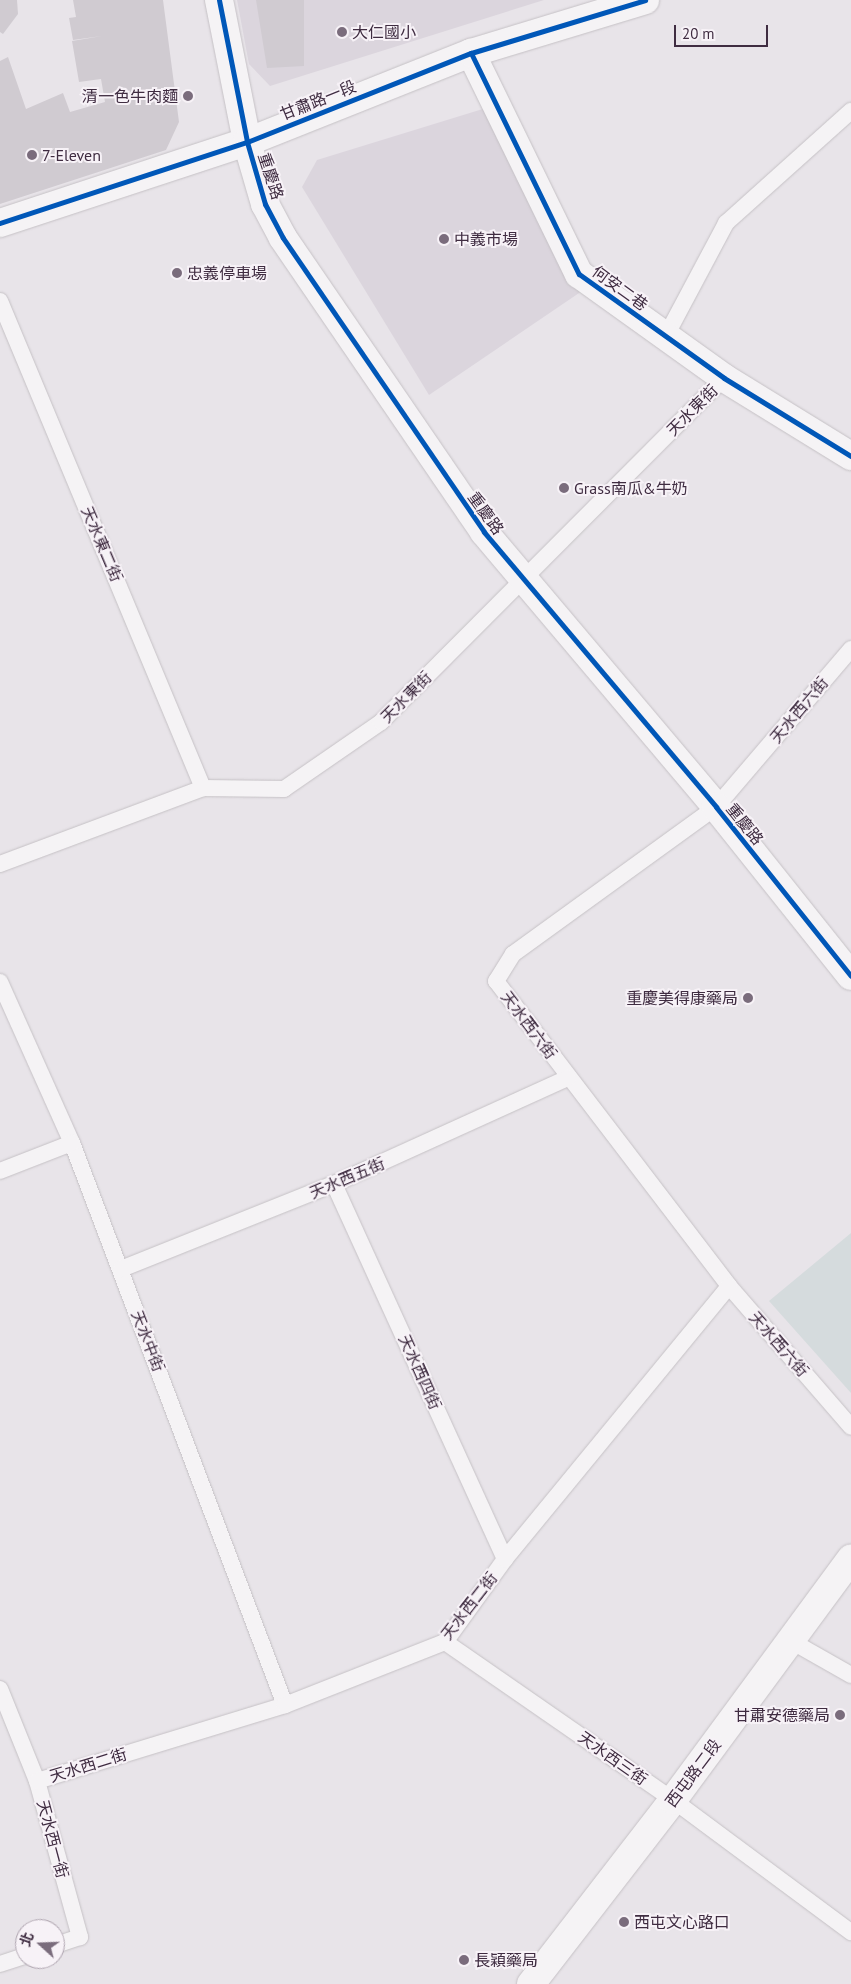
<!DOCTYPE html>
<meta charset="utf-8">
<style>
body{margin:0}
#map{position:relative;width:851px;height:1984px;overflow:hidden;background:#e8e4e9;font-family:"PT Sans","Noto Sans TC",sans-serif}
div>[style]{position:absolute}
.built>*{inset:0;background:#dbd5dd}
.green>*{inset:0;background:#d5dbdd}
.building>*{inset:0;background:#d0cbd1}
.roads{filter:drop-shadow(0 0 1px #c5c1c5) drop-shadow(0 0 1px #c5c1c5)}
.service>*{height:16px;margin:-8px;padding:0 8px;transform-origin:8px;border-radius:8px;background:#f5f3f5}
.minor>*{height:28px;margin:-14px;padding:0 14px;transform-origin:14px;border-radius:14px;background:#f5f3f5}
.tertiary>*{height:28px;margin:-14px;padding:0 14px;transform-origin:14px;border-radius:14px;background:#f5f3f5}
.cycleway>*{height:5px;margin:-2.5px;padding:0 2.5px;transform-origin:2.5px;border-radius:2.5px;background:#0057b8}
.dots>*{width:14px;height:14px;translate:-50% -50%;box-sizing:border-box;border:2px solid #f7f2f7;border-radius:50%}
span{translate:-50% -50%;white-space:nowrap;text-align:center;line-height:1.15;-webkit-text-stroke:4px #f7f2f7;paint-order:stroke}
.poi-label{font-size:16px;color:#3f2c41}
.left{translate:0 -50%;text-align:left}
.right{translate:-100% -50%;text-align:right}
.street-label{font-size:16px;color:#3f2c41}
.north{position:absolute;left:15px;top:1919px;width:50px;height:50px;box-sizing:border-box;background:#f7f2f7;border:1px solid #ada3ae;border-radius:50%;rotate:290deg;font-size:14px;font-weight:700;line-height:20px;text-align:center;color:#3f2c41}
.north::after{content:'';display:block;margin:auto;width:18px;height:22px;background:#7a6c7c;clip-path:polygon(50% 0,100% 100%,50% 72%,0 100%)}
.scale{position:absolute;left:674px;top:25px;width:94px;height:22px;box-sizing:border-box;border:2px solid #3f2c41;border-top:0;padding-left:6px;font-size:15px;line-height:18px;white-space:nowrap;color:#3f2c41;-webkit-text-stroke:4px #f7f2f7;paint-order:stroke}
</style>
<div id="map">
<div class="built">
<i style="clip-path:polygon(237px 0,544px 0,270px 86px,249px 64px)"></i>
<i style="clip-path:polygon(486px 108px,582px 291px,429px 395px,302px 187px,317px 160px)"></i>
</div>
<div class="green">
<i style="clip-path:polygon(851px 1233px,851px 1393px,769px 1301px)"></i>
</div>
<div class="building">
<i style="clip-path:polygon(0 0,17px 0,18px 14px,3px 34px,0 32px)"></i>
<i style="clip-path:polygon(73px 0,163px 0,179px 122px,166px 150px,0 204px,0 61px,8px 57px,26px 109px,63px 93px,70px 112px,105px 102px,101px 79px,79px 82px,72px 41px,102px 36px,73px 40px,69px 18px,76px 17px)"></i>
<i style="clip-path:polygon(256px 0,304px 0,304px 66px,267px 68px)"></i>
</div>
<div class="roads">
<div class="service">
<i style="left:0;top:301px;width:528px;rotate:67.37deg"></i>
<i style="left:666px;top:336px;width:128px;rotate:-62deg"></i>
<i style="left:726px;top:223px;width:168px;rotate:-41.9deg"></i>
<i style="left:851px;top:649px;width:208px;rotate:130.5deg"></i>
<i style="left:716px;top:807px;width:251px;rotate:144.1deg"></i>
<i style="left:513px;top:954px;width:32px;rotate:122deg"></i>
<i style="left:496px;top:981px;width:384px;rotate:52.6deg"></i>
<i style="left:729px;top:1286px;width:186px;rotate:49.1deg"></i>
<i style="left:0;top:864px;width:217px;rotate:-20.5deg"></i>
<i style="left:203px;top:788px;width:81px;rotate:0.7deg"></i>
<i style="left:284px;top:789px;width:118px;rotate:-34.6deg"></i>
<i style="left:381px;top:722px;width:486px;rotate:-45.1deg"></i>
<i style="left:0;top:982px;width:176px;rotate:65.9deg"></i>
<i style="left:72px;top:1143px;width:601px;rotate:69.24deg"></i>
<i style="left:0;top:1171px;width:77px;rotate:-21.3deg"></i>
<i style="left:334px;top:1184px;width:412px;rotate:65.5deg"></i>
<i style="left:121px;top:1269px;width:229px;rotate:-21.8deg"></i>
<i style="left:334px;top:1184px;width:257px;rotate:-24.4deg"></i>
<i style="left:791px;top:1641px;width:69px;rotate:29.5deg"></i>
<i style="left:445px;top:1642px;width:277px;rotate:34.7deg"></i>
<i style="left:673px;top:1800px;width:222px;rotate:36.6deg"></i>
<i style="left:0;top:1689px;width:99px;rotate:68.1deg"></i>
<i style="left:37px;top:1781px;width:162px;rotate:74.6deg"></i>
<i style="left:80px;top:1937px;width:26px;rotate:162deg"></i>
<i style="left:37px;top:1781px;width:259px;rotate:-17deg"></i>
<i style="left:285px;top:1705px;width:172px;rotate:-21.5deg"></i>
<i style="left:445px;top:1642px;width:102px;rotate:-54.1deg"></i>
<i style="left:505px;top:1559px;width:353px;rotate:-50.6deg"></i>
<i style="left:0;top:1964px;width:26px;rotate:-18deg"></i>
</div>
<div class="minor">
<i style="left:219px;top:0;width:145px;rotate:78.8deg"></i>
<i style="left:247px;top:142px;width:65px;rotate:73.8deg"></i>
<i style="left:265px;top:204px;width:38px;rotate:62deg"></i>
<i style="left:283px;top:238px;width:356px;rotate:55.6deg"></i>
<i style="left:484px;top:532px;width:360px;rotate:49.8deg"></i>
<i style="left:716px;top:807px;width:216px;rotate:51.4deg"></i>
<i style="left:471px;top:53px;width:246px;rotate:64deg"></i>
<i style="left:579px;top:274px;width:178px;rotate:35.6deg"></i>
<i style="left:724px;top:378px;width:149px;rotate:31.6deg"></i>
</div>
<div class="tertiary">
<i style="left:0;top:223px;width:260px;rotate:-18.2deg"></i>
<i style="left:247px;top:142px;width:241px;rotate:-21.7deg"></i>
<i style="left:471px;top:53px;width:182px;rotate:-16.9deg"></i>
<i style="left:531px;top:1984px;width:232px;rotate:-52.3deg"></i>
<i style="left:673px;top:1800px;width:300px;rotate:-53.6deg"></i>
</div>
</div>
<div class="cycleway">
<i style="left:219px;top:0;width:145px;rotate:78.8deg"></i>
<i style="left:247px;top:142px;width:65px;rotate:73.8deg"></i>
<i style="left:265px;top:204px;width:38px;rotate:62deg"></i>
<i style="left:283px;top:238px;width:356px;rotate:55.6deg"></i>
<i style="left:484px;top:532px;width:360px;rotate:49.8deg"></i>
<i style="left:716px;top:807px;width:216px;rotate:51.4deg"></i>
<i style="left:471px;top:53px;width:246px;rotate:64deg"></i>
<i style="left:579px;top:274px;width:178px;rotate:35.6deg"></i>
<i style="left:724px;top:378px;width:149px;rotate:31.6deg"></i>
<i style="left:0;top:223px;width:260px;rotate:-18.2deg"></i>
<i style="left:247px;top:142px;width:241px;rotate:-21.7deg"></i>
<i style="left:471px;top:53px;width:182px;rotate:-16.9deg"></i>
</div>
<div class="dots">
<i style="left:342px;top:32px;background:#7a6c7c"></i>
<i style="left:188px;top:96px;background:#7a6c7c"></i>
<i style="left:32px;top:155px;background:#7a6c7c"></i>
<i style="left:444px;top:239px;background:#7a6c7c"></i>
<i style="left:177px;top:273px;background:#7a6c7c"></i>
<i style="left:564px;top:488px;background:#7a6c7c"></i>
<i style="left:748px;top:998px;background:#7a6c7c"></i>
<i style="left:840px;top:1715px;background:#7a6c7c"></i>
<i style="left:624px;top:1922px;background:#7a6c7c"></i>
<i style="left:464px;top:1960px;background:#7a6c7c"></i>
</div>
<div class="poi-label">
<span class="left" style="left:352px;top:32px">大仁國小</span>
<span class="right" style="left:178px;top:96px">清一色牛肉麵</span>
<span class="left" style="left:42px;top:155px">7-Eleven</span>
<span class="left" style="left:454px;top:239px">中義市場</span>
<span class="left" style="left:187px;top:273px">忠義停車場</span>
<span class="left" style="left:574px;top:488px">Grass南瓜&amp;牛奶</span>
<span class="right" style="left:738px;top:998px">重慶美得康藥局</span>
<span class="right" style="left:830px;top:1715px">甘肅安德藥局</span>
<span class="left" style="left:634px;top:1922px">西屯文心路口</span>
<span class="left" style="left:474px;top:1960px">長穎藥局</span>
</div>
<div class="street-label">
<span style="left:318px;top:100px;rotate:-22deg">甘肅路一段</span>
<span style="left:271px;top:176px;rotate:72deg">重慶路</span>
<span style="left:620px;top:288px;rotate:36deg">何安二巷</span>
<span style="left:692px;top:410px;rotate:-45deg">天水東街</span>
<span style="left:486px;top:513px;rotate:54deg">重慶路</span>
<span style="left:102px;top:544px;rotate:67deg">天水東二街</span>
<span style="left:406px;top:697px;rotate:-45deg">天水東街</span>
<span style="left:799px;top:710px;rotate:-50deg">天水西六街</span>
<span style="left:745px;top:824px;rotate:51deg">重慶路</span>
<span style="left:529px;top:1025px;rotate:53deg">天水西六街</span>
<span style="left:347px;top:1178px;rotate:-23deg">天水西五街</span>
<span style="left:148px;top:1341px;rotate:69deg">天水中街</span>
<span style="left:779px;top:1344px;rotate:49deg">天水西六街</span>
<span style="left:420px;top:1372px;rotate:66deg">天水西四街</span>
<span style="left:469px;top:1606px;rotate:-52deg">天水西二街</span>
<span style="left:613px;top:1758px;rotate:35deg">天水西三街</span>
<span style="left:88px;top:1765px;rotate:-17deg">天水西二街</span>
<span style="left:693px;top:1773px;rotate:-53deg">西屯路二段</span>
<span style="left:53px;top:1839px;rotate:75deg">天水西一街</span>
</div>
<div class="north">北</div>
<div class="scale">20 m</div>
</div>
